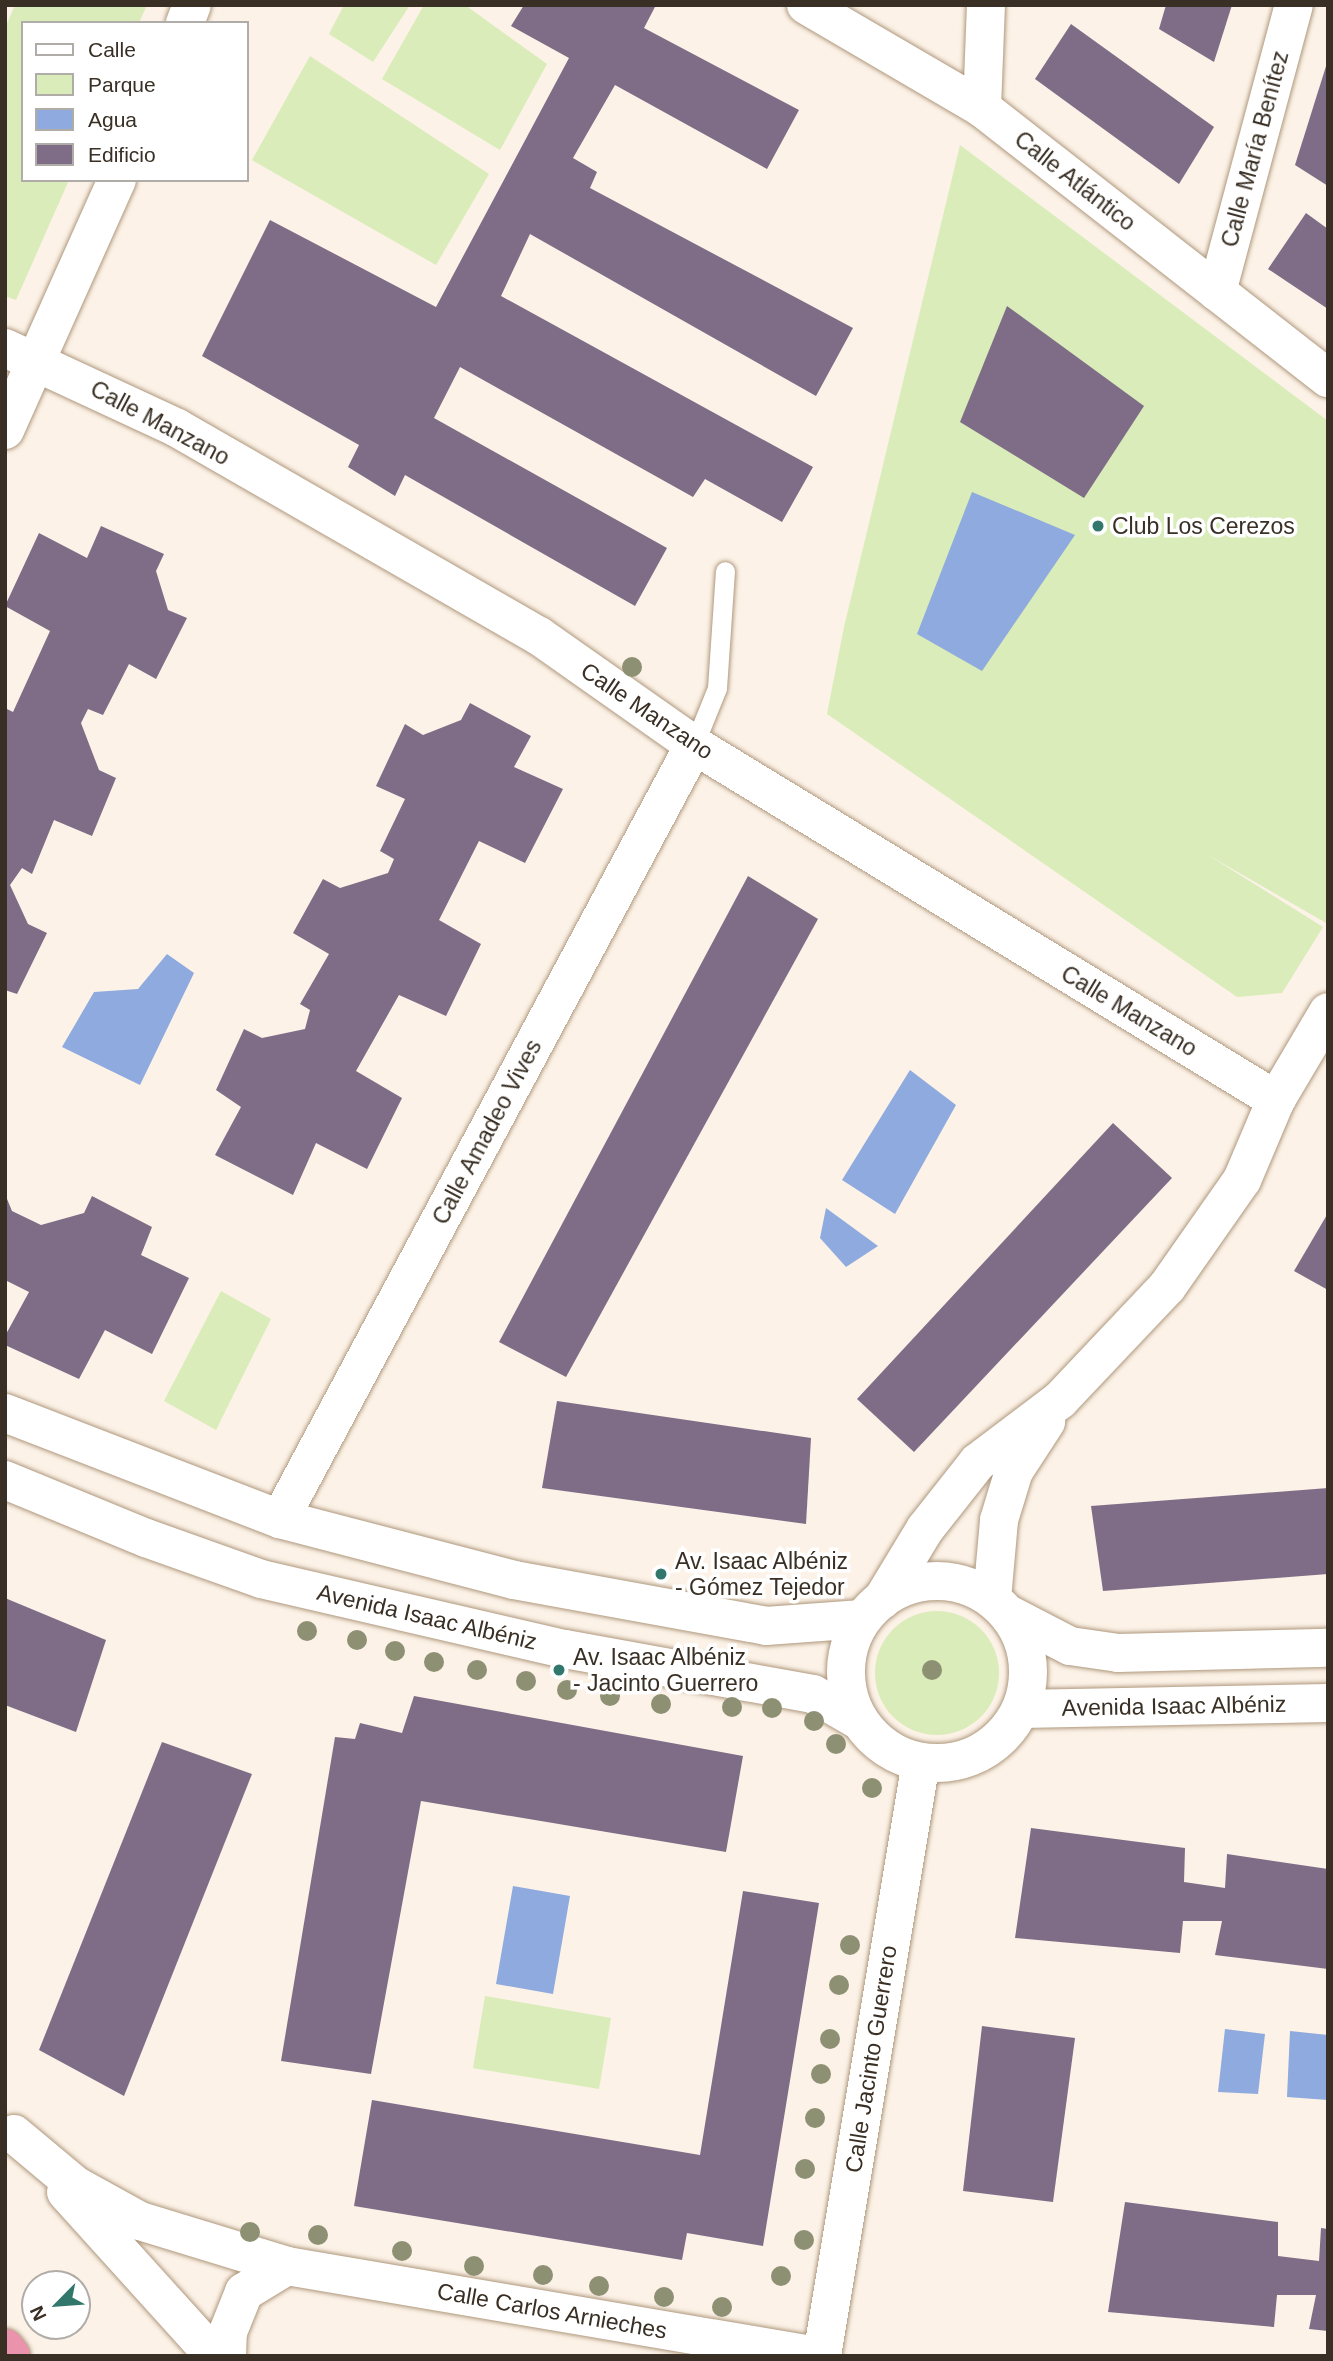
<!DOCTYPE html>
<meta charset="utf-8">
<style>
body{margin:0}
#map{position:relative;width:1333px;height:2361px;overflow:hidden;background:#fcf2e7;font-family:Helvetica,sans-serif}
div>[style]{position:absolute}
.green>*{inset:0;background:#d9ecb9}
.round{border-radius:50%}
.water>*{inset:0;background:#8eaade}
.building>*{inset:0;background:#7f6d87}
.roads{filter:drop-shadow(0 0 2px #af987d) drop-shadow(0 0 2px #af987d)}
.lane>*{height:19px;margin:-9.5px;padding:0 9.5px;transform-origin:9.5px;border-radius:9.5px;background:#fff}
.street>*{height:38px;margin:-19px;padding:0 19px;transform-origin:19px;border-radius:19px;background:#fff}
.secondary>*{height:38px;margin:-19px;padding:0 19px;transform-origin:19px;border-radius:19px;background:#fff}
.secondary>.ring{margin:-19px;padding:0;box-sizing:content-box;background:none;border:38px solid #fff;border-radius:50%}
.highway>*{height:38px;margin:-19px;padding:0 19px;transform-origin:19px;border-radius:19px;background:#eb92ad}
.trees>*{width:20px;height:20px;margin:-10px;border-radius:50%;background:#8d9073}
.dots>*{width:19px;height:19px;translate:-50% -50%;box-sizing:border-box;border:4px solid #fff;border-radius:50%}
span{translate:-50% -50%;white-space:nowrap;text-align:center;line-height:1.15;-webkit-text-stroke:7px #fff;paint-order:stroke}
.street-label{font-size:23px;color:#392f24}
.poi-label{font-size:23px;color:#392f24}
.left{translate:0 -50%;text-align:left}
.frame{position:absolute;inset:0;border:7px solid #392f24;pointer-events:none}
.legend{position:absolute;left:21px;top:21px;width:228px;height:161px;box-sizing:border-box;background:#fff;border:2px solid #b0aca7;margin:0;padding:9px 12px;list-style:none;font-size:21px;color:#392f24}
.legend li{display:flex;align-items:center;gap:14px;height:35px}
.legend b{width:35px;border:2px solid #b0aca7}
.north{position:absolute;left:21px;top:2270px;width:70px;height:70px;box-sizing:border-box;background:#fff;border:2px solid #b0aca7;border-radius:50%;rotate:245deg;font-size:19px;font-weight:700;line-height:28px;text-align:center;color:#392f24}
.north::after{content:'';display:block;margin:auto;width:24px;height:32px;background:#32776c;clip-path:polygon(50% 0,100% 100%,50% 72%,0 100%)}
</style>
<div id="map">
<div class="green">
<i style="clip-path:polygon(15px 5px,147px 5px,139px 23px,23px 23px,23px 180px,69px 180px,16px 300px,5px 296px,5px 28px)"></i>
<i style="clip-path:polygon(344px 5px,410px 5px,373px 62px,329px 34px)"></i>
<i style="clip-path:polygon(424px 5px,465px 5px,547px 64px,500px 150px,382px 79px)"></i>
<i style="clip-path:polygon(310px 56px,489px 174px,436px 265px,252px 160px)"></i>
<i style="clip-path:polygon(960px 145px,1328px 421px,1328px 924px,1208px 855px,1323px 927px,1282px 993px,1237px 997px,827px 714px,844px 627px)"></i>
<i style="clip-path:polygon(221px 1291px,271px 1319px,216px 1430px,164px 1401px)"></i>
<i class="round" style="left:875px;top:1611px;width:124px;height:124px"></i>
<i style="clip-path:polygon(485px 1996px,611px 2018px,599px 2089px,473px 2068px)"></i>
</div>
<div class="water">
<i style="clip-path:polygon(972px 492px,1075px 535px,982px 671px,917px 634px)"></i>
<i style="clip-path:polygon(167px 954px,194px 973px,140px 1085px,62px 1047px,94px 992px,138px 989px)"></i>
<i style="clip-path:polygon(910px 1070px,956px 1105px,895px 1214px,842px 1180px)"></i>
<i style="clip-path:polygon(826px 1208px,878px 1246px,846px 1267px,820px 1238px)"></i>
<i style="clip-path:polygon(513px 1886px,570px 1896px,553px 1994px,496px 1984px)"></i>
<i style="clip-path:polygon(1225px 2029px,1265px 2034px,1258px 2094px,1218px 2092px)"></i>
<i style="clip-path:polygon(1290px 2031px,1328px 2035px,1328px 2100px,1287px 2097px)"></i>
</div>
<div class="building">
<i style="clip-path:polygon(524px 5px,656px 5px,644px 28px,799px 110px,767px 169px,615px 85px,573px 158px,597px 172px,590px 188px,853px 328px,816px 396px,530px 234px,501px 296px,813px 467px,782px 522px,705px 479px,693px 497px,460px 367px,434px 418px,667px 548px,635px 606px,405px 475px,395px 496px,348px 467px,359px 445px,202px 356px,270px 220px,436px 307px,569px 58px,511px 26px)"></i>
<i style="clip-path:polygon(1166px 5px,1232px 5px,1214px 62px,1159px 29px)"></i>
<i style="clip-path:polygon(1071px 24px,1214px 127px,1179px 184px,1035px 79px)"></i>
<i style="clip-path:polygon(1327px 63px,1328px 63px,1328px 186px,1295px 165px)"></i>
<i style="clip-path:polygon(1306px 213px,1328px 229px,1328px 309px,1268px 269px)"></i>
<i style="clip-path:polygon(1007px 306px,1144px 406px,1084px 498px,960px 422px)"></i>
<i style="clip-path:polygon(101px 526px,164px 554px,156px 571px,168px 610px,187px 618px,156px 679px,129px 664px,103px 715px,88px 709px,81px 723px,99px 770px,116px 778px,92px 836px,54px 820px,32px 874px,22px 868px,10px 885px,28px 924px,47px 933px,17px 994px,5px 990px,5px 708px,13px 712px,50px 631px,5px 606px,39px 533px,87px 558px)"></i>
<i style="clip-path:polygon(470px 703px,531px 736px,514px 767px,563px 789px,525px 863px,479px 841px,439px 920px,481px 944px,446px 1016px,399px 995px,356px 1071px,402px 1098px,367px 1169px,316px 1143px,293px 1195px,215px 1155px,241px 1107px,216px 1090px,244px 1029px,262px 1038px,305px 1029px,310px 1010px,300px 1004px,329px 954px,293px 933px,323px 879px,340px 888px,388px 873px,394px 859px,380px 851px,405px 799px,376px 786px,405px 724px,423px 735px,461px 720px)"></i>
<i style="clip-path:polygon(748px 876px,818px 919px,566px 1377px,499px 1342px)"></i>
<i style="clip-path:polygon(1113px 1123px,1172px 1178px,914px 1452px,857px 1399px)"></i>
<i style="clip-path:polygon(5px 1194px,12px 1211px,41px 1225px,84px 1213px,92px 1196px,152px 1227px,141px 1255px,189px 1278px,152px 1354px,105px 1330px,79px 1379px,5px 1345px,5px 1336px,29px 1292px,5px 1280px)"></i>
<i style="clip-path:polygon(1328px 1213px,1328px 1290px,1294px 1271px)"></i>
<i style="clip-path:polygon(557px 1401px,811px 1438px,806px 1524px,542px 1488px)"></i>
<i style="clip-path:polygon(1328px 1488px,1328px 1574px,1103px 1591px,1091px 1506px)"></i>
<i style="clip-path:polygon(5px 1598px,106px 1640px,76px 1732px,5px 1705px)"></i>
<i style="clip-path:polygon(414px 1696px,743px 1756px,726px 1852px,421px 1801px,371px 2074px,281px 2061px,335px 1737px,355px 1739px,360px 1723px,402px 1733px)"></i>
<i style="clip-path:polygon(162px 1742px,252px 1774px,124px 2096px,39px 2050px)"></i>
<i style="clip-path:polygon(1031px 1828px,1185px 1848px,1184px 1882px,1225px 1888px,1227px 1854px,1328px 1869px,1328px 1969px,1215px 1955px,1222px 1921px,1183px 1921px,1180px 1953px,1015px 1938px)"></i>
<i style="clip-path:polygon(743px 1891px,819px 1903px,763px 2246px,687px 2233px,682px 2260px,354px 2206px,372px 2100px,700px 2155px)"></i>
<i style="clip-path:polygon(982px 2026px,1075px 2038px,1053px 2202px,963px 2191px)"></i>
<i style="clip-path:polygon(1125px 2202px,1278px 2222px,1278px 2256px,1319px 2261px,1321px 2228px,1328px 2229px,1328px 2331px,1309px 2329px,1316px 2295px,1277px 2295px,1274px 2327px,1108px 2312px)"></i>
</div>
<div class="roads">
<div class="lane">
<i style="left:694px;top:745px;width:61px;rotate:-68deg"></i>
<i style="left:717px;top:688px;width:117px;rotate:-86.1deg"></i>
</div>
<div class="street">
<i style="left:806px;top:5px;width:204px;rotate:30.3deg"></i>
<i style="left:982px;top:108px;width:439px;rotate:38deg"></i>
<i style="left:185px;top:23px;width:19px;rotate:-69deg"></i>
<i style="left:982px;top:108px;width:103px;rotate:-87.8deg"></i>
<i style="left:1217px;top:292px;width:297px;rotate:-75deg"></i>
<i style="left:5px;top:348px;width:190px;rotate:24.9deg"></i>
<i style="left:177px;top:428px;width:418px;rotate:29.9deg"></i>
<i style="left:539px;top:636px;width:189px;rotate:35.1deg"></i>
<i style="left:694px;top:745px;width:682px;rotate:31.38deg"></i>
<i style="left:5px;top:430px;width:274px;rotate:-65.9deg"></i>
<i style="left:280px;top:1519px;width:878px;rotate:-61.86deg"></i>
<i style="left:992px;top:1599px;width:79px;rotate:-84.9deg"></i>
<i style="left:999px;top:1520px;width:51px;rotate:-73deg"></i>
<i style="left:1014px;top:1471px;width:59px;rotate:-56.9deg"></i>
<i style="left:882px;top:1600px;width:83px;rotate:-58.8deg"></i>
<i style="left:925px;top:1529px;width:85px;rotate:-51.7deg"></i>
<i style="left:978px;top:1462px;width:103px;rotate:-37.1deg"></i>
<i style="left:1060px;top:1400px;width:156px;rotate:-46.6deg"></i>
<i style="left:1167px;top:1287px;width:131px;rotate:-55deg"></i>
<i style="left:1242px;top:1180px;width:87px;rotate:-67deg"></i>
<i style="left:1276px;top:1100px;width:102px;rotate:-59.4deg"></i>
<i style="left:14px;top:2134px;width:80px;rotate:39.9deg"></i>
<i style="left:75px;top:2185px;width:74px;rotate:29deg"></i>
<i style="left:140px;top:2221px;width:154px;rotate:17deg"></i>
<i style="left:287px;top:2266px;width:538px;rotate:9.64deg"></i>
<i style="left:66px;top:2192px;width:221px;rotate:47.9deg"></i>
<i style="left:227px;top:2356px;width:24px;rotate:-88deg"></i>
<i style="left:228px;top:2332px;width:43px;rotate:-68.2deg"></i>
<i style="left:244px;top:2292px;width:50px;rotate:-31.2deg"></i>
<i style="left:822px;top:2356px;width:602px;rotate:-80.54deg"></i>
</div>
<div class="secondary">
<i style="left:5px;top:1413px;width:295px;rotate:21.1deg"></i>
<i style="left:280px;top:1519px;width:242px;rotate:14.6deg"></i>
<i style="left:514px;top:1580px;width:256px;rotate:10.3deg"></i>
<i style="left:766px;top:1626px;width:96px;rotate:-4.2deg"></i>
<i style="left:5px;top:1480px;width:152px;rotate:22.4deg"></i>
<i style="left:146px;top:1538px;width:122px;rotate:19.6deg"></i>
<i style="left:261px;top:1579px;width:312px;rotate:13deg"></i>
<i style="left:565px;top:1649px;width:252px;rotate:10.3deg"></i>
<i style="left:813px;top:1694px;width:52px;rotate:30deg"></i>
<i class="ring" style="left:846px;top:1581px;width:144px;height:144px"></i>
<i style="left:1008px;top:1614px;width:70px;rotate:27.3deg"></i>
<i style="left:1070px;top:1646px;width:49px;rotate:8.3deg"></i>
<i style="left:1118px;top:1653px;width:210px;rotate:-1.4deg"></i>
<i style="left:1021px;top:1709px;width:307px;rotate:-1.1deg"></i>
</div>
<div class="highway">
<i style="left:5px;top:2348px;width:10px;rotate:53deg"></i>
</div>
</div>
<div class="trees">
<i style="left:632px;top:667px"></i>
<i style="left:307px;top:1631px"></i>
<i style="left:357px;top:1640px"></i>
<i style="left:395px;top:1651px"></i>
<i style="left:434px;top:1662px"></i>
<i style="left:477px;top:1670px"></i>
<i style="left:932px;top:1670px"></i>
<i style="left:526px;top:1681px"></i>
<i style="left:567px;top:1690px"></i>
<i style="left:610px;top:1696px"></i>
<i style="left:661px;top:1704px"></i>
<i style="left:732px;top:1707px"></i>
<i style="left:772px;top:1708px"></i>
<i style="left:814px;top:1721px"></i>
<i style="left:836px;top:1744px"></i>
<i style="left:872px;top:1788px"></i>
<i style="left:850px;top:1945px"></i>
<i style="left:839px;top:1985px"></i>
<i style="left:830px;top:2039px"></i>
<i style="left:821px;top:2074px"></i>
<i style="left:815px;top:2118px"></i>
<i style="left:805px;top:2169px"></i>
<i style="left:250px;top:2232px"></i>
<i style="left:318px;top:2235px"></i>
<i style="left:804px;top:2240px"></i>
<i style="left:402px;top:2251px"></i>
<i style="left:474px;top:2266px"></i>
<i style="left:543px;top:2275px"></i>
<i style="left:781px;top:2276px"></i>
<i style="left:599px;top:2286px"></i>
<i style="left:664px;top:2297px"></i>
<i style="left:722px;top:2307px"></i>
</div>
<div class="dots">
<i style="left:1098px;top:526px;background:#32776c"></i>
<i style="left:661px;top:1574px;background:#32776c"></i>
<i style="left:559px;top:1670px;background:#32776c"></i>
</div>
<div class="street-label">
<span style="left:1255px;top:149px;rotate:-75deg">Calle María Benítez</span>
<span style="left:1075px;top:181px;rotate:38deg">Calle Atlántico</span>
<span style="left:160px;top:423px;rotate:28deg">Calle Manzano</span>
<span style="left:647px;top:711px;rotate:34deg">Calle Manzano</span>
<span style="left:1129px;top:1011px;rotate:31deg">Calle Manzano</span>
<span style="left:487px;top:1132px;rotate:-62deg">Calle Amadeo Vives</span>
<span style="left:427px;top:1617px;rotate:13deg">Avenida Isaac Albéniz</span>
<span style="left:1174px;top:1706px;rotate:-1deg">Avenida Isaac Albéniz</span>
<span style="left:871px;top:2059px;rotate:-81deg">Calle Jacinto Guerrero</span>
<span style="left:552px;top:2311px;rotate:10deg">Calle Carlos Arnieches</span>
</div>
<div class="poi-label">
<span class="left" style="left:1112px;top:526px">Club Los Cerezos</span>
<span class="left" style="left:675px;top:1574px">Av. Isaac Albéniz<br>- Gómez Tejedor</span>
<span class="left" style="left:573px;top:1670px">Av. Isaac Albéniz<br>- Jacinto Guerrero</span>
</div>
<div class="frame"></div>
<ul class="legend">
<li><b style="height:9px;background:#fff"></b>Calle</li>
<li><b style="height:19px;background:#d9ecb9"></b>Parque</li>
<li><b style="height:19px;background:#8eaade"></b>Agua</li>
<li><b style="height:19px;background:#7f6d87"></b>Edificio</li>
</ul>
<div class="north">N</div>
</div>
